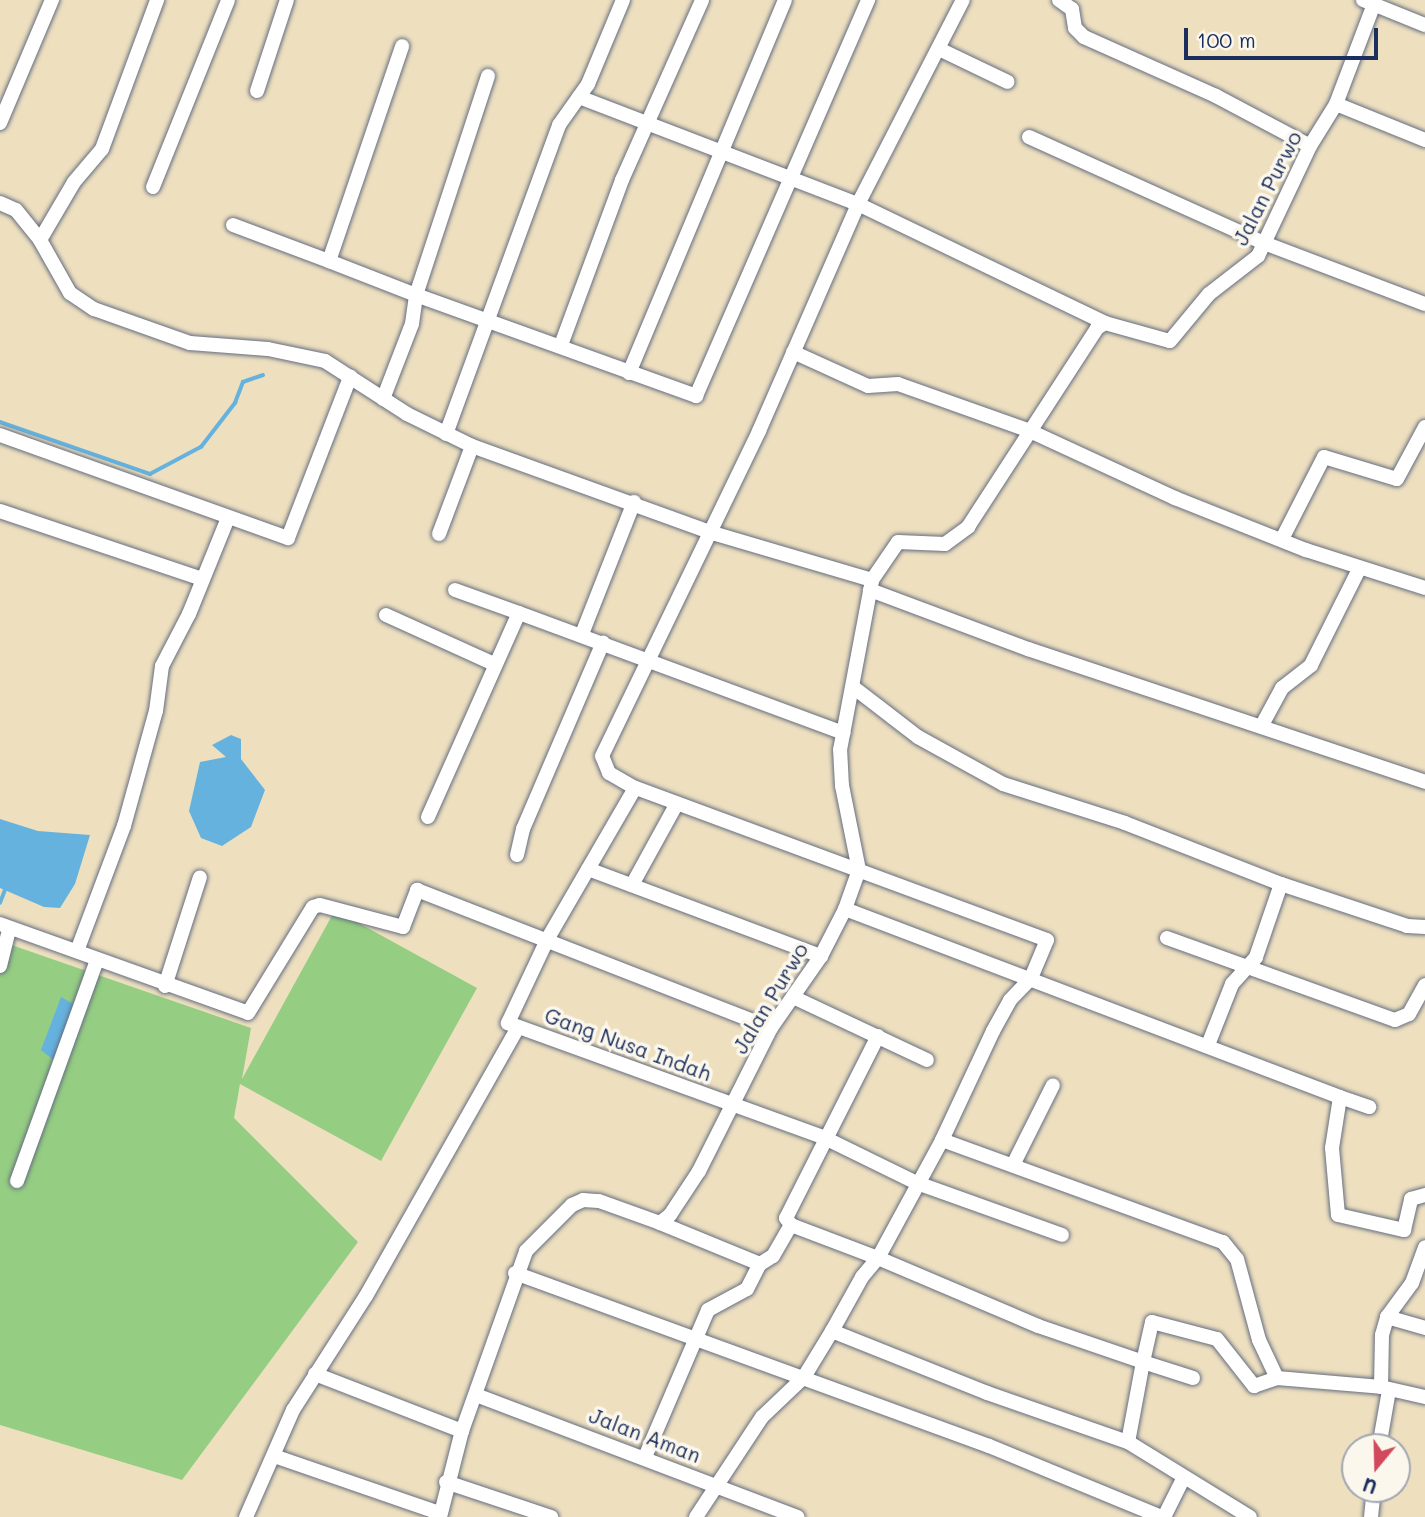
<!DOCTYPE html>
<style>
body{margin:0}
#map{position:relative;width:1425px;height:1517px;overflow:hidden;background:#eee0bf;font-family:Mali,sans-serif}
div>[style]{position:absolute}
.green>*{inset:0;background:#95ce82}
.water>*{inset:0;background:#65b2de}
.stream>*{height:3.5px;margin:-1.75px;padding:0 1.75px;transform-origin:1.75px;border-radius:1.75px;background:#65b2de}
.roads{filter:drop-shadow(0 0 2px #656d80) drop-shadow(0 0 2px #656d80)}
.street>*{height:14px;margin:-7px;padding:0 7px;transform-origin:7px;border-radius:7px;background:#fff}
span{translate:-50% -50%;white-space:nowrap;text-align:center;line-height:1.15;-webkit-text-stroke:7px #fbf7ec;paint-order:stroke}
.street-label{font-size:21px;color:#1b2f5e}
.north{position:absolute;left:1341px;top:1433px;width:70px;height:70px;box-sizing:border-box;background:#fbf7ec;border:2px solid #a1a7b3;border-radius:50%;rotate:199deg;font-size:19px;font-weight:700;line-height:28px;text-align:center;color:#1b2f5e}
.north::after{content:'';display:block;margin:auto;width:24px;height:32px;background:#d1495b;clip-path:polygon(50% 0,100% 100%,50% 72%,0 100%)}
.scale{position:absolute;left:1184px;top:28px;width:194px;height:32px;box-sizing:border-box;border:4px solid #1b2f5e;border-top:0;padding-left:9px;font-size:21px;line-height:24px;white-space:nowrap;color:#1b2f5e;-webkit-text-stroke:5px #fbf7ec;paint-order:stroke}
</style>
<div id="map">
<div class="green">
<i style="clip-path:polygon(335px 910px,477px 988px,381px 1161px,240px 1084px,234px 1118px,358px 1242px,182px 1480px,0 1425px,0 941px,251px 1028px,242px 1079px)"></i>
</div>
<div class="water">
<i style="clip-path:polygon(231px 735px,241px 739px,241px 759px,265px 790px,251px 827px,222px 846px,201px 838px,189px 811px,200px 762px,226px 757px,212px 745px)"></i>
<i style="clip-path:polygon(0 819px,38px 831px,90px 835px,75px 884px,60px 908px,44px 907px,0 888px)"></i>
<i style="clip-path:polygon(61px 997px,77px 1006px,56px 1062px,41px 1050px)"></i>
</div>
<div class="stream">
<i style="left:0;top:422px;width:159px;rotate:19.1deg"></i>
<i style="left:150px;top:474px;width:58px;rotate:-27.9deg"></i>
<i style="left:201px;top:447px;width:56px;rotate:-52.3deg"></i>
<i style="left:235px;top:403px;width:22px;rotate:-69deg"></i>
<i style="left:243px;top:382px;width:21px;rotate:-19deg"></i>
<i style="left:0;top:903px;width:14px;rotate:-69deg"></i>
</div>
<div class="roads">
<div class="street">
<i style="left:1059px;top:0;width:16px;rotate:35deg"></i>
<i style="left:1072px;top:9px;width:19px;rotate:81deg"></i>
<i style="left:1075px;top:28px;width:13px;rotate:45deg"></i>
<i style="left:1084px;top:37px;width:145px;rotate:24.1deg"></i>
<i style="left:1216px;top:96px;width:106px;rotate:28deg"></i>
<i style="left:1363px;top:0;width:67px;rotate:22deg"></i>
<i style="left:939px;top:49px;width:76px;rotate:25.6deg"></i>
<i style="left:488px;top:76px;width:231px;rotate:108.2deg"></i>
<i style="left:416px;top:295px;width:298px;rotate:19.8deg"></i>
<i style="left:696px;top:396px;width:432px;rotate:-66.5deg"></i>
<i style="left:257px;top:91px;width:96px;rotate:-71.8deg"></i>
<i style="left:579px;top:97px;width:299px;rotate:21deg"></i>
<i style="left:858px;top:204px;width:274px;rotate:25.7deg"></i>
<i style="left:1105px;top:323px;width:67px;rotate:15.5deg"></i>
<i style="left:1170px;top:341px;width:61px;rotate:-50.3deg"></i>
<i style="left:1209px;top:294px;width:62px;rotate:-37.8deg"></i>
<i style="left:1258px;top:256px;width:122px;rotate:-64.7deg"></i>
<i style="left:1310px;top:146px;width:49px;rotate:-58.2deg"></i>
<i style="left:1336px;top:104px;width:107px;rotate:-69.2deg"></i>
<i style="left:1336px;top:104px;width:96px;rotate:22deg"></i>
<i style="left:0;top:123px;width:134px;rotate:-67.1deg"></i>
<i style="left:1029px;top:137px;width:258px;rotate:24.3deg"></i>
<i style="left:1264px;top:243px;width:172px;rotate:20.8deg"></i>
<i style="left:153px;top:187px;width:201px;rotate:-68.1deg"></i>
<i style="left:0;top:203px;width:17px;rotate:24deg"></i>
<i style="left:16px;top:210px;width:38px;rotate:51deg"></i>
<i style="left:40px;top:240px;width:61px;rotate:60.5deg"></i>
<i style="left:70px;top:293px;width:29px;rotate:34deg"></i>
<i style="left:94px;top:309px;width:102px;rotate:19.5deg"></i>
<i style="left:190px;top:343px;width:78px;rotate:4.4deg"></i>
<i style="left:268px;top:349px;width:58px;rotate:11.9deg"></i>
<i style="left:325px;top:361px;width:98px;rotate:32.9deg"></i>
<i style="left:407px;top:414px;width:72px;rotate:26.2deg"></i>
<i style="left:472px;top:446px;width:252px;rotate:19.9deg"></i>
<i style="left:709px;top:532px;width:170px;rotate:16.4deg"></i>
<i style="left:233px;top:225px;width:103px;rotate:20.6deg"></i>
<i style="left:40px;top:240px;width:67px;rotate:-59.6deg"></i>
<i style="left:74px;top:182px;width:43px;rotate:-49.7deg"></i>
<i style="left:102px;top:149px;width:159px;rotate:-69.7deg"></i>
<i style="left:561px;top:345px;width:176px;rotate:-69.7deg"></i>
<i style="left:622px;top:180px;width:197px;rotate:-66deg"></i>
<i style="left:793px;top:352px;width:82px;rotate:24.4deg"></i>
<i style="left:868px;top:386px;width:30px;rotate:-4deg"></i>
<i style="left:898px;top:384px;width:140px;rotate:19.6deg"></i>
<i style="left:1030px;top:431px;width:160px;rotate:24.8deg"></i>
<i style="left:1175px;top:498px;width:141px;rotate:21.7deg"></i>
<i style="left:1306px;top:550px;width:125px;rotate:17.7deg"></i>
<i style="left:629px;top:373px;width:404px;rotate:-67.3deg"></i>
<i style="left:383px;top:399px;width:80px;rotate:-68.9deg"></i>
<i style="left:412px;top:324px;width:29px;rotate:-82deg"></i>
<i style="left:416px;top:295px;width:93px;rotate:-158.7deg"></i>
<i style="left:329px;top:261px;width:227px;rotate:-71.2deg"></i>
<i style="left:446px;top:434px;width:329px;rotate:-69.9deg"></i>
<i style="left:559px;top:125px;width:50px;rotate:-54.7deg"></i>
<i style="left:588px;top:84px;width:91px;rotate:-67.4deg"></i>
<i style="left:0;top:435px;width:306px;rotate:19.7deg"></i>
<i style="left:288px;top:538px;width:173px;rotate:-68.9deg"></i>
<i style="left:0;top:511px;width:213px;rotate:18.6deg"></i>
<i style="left:439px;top:534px;width:94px;rotate:-69.4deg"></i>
<i style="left:1282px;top:539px;width:92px;rotate:-62.9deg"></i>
<i style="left:1324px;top:457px;width:76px;rotate:16.8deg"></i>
<i style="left:1397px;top:479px;width:59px;rotate:-61.7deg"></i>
<i style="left:870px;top:590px;width:169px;rotate:20.5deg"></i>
<i style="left:1028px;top:649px;width:419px;rotate:18.5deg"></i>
<i style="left:519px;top:613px;width:346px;rotate:20.3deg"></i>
<i style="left:386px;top:615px;width:119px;rotate:24.4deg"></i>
<i style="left:582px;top:634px;width:142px;rotate:-68.5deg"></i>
<i style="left:853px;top:687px;width:82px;rotate:37.6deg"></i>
<i style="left:918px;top:737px;width:97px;rotate:28.9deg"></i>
<i style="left:1003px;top:784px;width:128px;rotate:17.7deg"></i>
<i style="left:1125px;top:823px;width:168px;rotate:21.4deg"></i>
<i style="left:1281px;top:884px;width:133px;rotate:18.4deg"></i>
<i style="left:1407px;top:926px;width:18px;rotate:3deg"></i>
<i style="left:1262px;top:725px;width:42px;rotate:-61.6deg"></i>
<i style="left:1282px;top:688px;width:37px;rotate:-38deg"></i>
<i style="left:1311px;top:665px;width:107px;rotate:-63.4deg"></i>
<i style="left:635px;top:788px;width:176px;rotate:120.1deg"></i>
<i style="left:547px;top:940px;width:92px;rotate:115.2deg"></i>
<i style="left:508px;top:1023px;width:337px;rotate:19.9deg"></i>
<i style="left:825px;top:1138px;width:102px;rotate:26.1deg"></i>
<i style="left:917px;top:1183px;width:154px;rotate:19.7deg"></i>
<i style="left:428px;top:817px;width:223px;rotate:-66deg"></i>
<i style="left:519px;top:613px;width:68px;rotate:-160.2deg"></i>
<i style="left:517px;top:855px;width:27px;rotate:-77deg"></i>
<i style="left:523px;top:829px;width:203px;rotate:-66.8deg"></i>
<i style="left:588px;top:869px;width:249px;rotate:20.5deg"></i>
<i style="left:632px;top:885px;width:91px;rotate:-61.2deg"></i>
<i style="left:845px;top:909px;width:529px;rotate:20.8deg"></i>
<i style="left:1340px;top:1097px;width:52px;rotate:98.9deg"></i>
<i style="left:1332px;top:1148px;width:67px;rotate:84.9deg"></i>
<i style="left:1338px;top:1215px;width:68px;rotate:12.8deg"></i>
<i style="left:1404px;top:1230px;width:32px;rotate:-77deg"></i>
<i style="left:1411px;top:1199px;width:15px;rotate:-16deg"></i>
<i style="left:0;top:924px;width:263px;rotate:19.7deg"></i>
<i style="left:248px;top:1013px;width:124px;rotate:-58.5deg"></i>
<i style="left:313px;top:907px;width:7px;rotate:-16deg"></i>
<i style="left:320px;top:905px;width:86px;rotate:14.8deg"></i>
<i style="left:403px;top:927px;width:40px;rotate:-69deg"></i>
<i style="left:417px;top:890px;width:380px;rotate:21.3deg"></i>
<i style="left:1167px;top:938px;width:242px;rotate:19.8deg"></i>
<i style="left:1395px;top:1020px;width:15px;rotate:-23deg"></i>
<i style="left:1409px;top:1014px;width:33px;rotate:-61deg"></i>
<i style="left:77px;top:951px;width:134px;rotate:-69.4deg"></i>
<i style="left:124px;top:826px;width:119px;rotate:-74.5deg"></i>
<i style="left:156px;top:711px;width:45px;rotate:-82.4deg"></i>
<i style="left:162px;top:666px;width:59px;rotate:-62.6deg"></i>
<i style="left:189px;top:614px;width:104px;rotate:-67.9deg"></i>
<i style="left:0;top:966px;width:38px;rotate:-76deg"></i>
<i style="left:165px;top:986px;width:114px;rotate:-72.2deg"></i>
<i style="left:793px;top:997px;width:148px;rotate:25.2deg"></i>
<i style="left:878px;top:1036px;width:204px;rotate:116.8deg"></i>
<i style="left:786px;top:1218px;width:9px;rotate:54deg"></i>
<i style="left:791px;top:1225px;width:93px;rotate:20.8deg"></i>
<i style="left:878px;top:1258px;width:134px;rotate:-61.5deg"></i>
<i style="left:942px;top:1140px;width:120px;rotate:-64.9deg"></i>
<i style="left:993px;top:1031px;width:35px;rotate:-61deg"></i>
<i style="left:1010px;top:1000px;width:30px;rotate:-46deg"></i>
<i style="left:1031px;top:978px;width:41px;rotate:-67.2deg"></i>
<i style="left:1047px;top:940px;width:439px;rotate:-159.7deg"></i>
<i style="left:635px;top:788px;width:30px;rotate:-150deg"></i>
<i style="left:609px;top:773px;width:18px;rotate:-112deg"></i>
<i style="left:602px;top:756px;width:361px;rotate:-64.2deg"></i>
<i style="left:759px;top:431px;width:248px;rotate:-66.4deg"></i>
<i style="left:858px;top:204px;width:229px;rotate:-62.8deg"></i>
<i style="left:1208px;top:1045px;width:66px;rotate:-68.5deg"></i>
<i style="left:1232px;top:984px;width:36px;rotate:-48deg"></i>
<i style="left:1256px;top:957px;width:77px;rotate:-71.1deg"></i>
<i style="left:1340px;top:1097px;width:31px;rotate:19deg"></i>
<i style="left:942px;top:1140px;width:299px;rotate:20deg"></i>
<i style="left:1223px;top:1242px;width:22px;rotate:51deg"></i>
<i style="left:1237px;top:1259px;width:84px;rotate:74.8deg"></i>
<i style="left:1259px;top:1340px;width:42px;rotate:64.7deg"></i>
<i style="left:1277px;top:1378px;width:104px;rotate:4.9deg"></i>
<i style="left:1381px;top:1387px;width:45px;rotate:12.8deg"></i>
<i style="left:1013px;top:1165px;width:89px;rotate:-63.4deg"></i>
<i style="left:17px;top:1181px;width:235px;rotate:-70.1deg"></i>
<i style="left:660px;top:1223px;width:108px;rotate:22.3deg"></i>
<i style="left:760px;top:1264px;width:15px;rotate:-32deg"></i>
<i style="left:773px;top:1256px;width:36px;rotate:-60deg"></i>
<i style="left:515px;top:1273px;width:505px;rotate:20.05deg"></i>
<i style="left:989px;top:1446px;width:186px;rotate:22.4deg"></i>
<i style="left:1387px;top:1317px;width:40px;rotate:16deg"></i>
<i style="left:832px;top:1331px;width:62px;rotate:-60.9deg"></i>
<i style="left:862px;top:1277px;width:25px;rotate:-50deg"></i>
<i style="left:878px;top:1258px;width:174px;rotate:23deg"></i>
<i style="left:1038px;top:1326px;width:111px;rotate:18.9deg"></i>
<i style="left:1143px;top:1362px;width:81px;rotate:100.6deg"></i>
<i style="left:315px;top:1374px;width:158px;rotate:21.2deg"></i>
<i style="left:1193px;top:1378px;width:52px;rotate:-162.3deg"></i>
<i style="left:1143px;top:1362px;width:41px;rotate:-77.3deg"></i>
<i style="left:1152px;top:1322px;width:67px;rotate:14.7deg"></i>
<i style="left:1217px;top:1339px;width:60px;rotate:51.8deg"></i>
<i style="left:1254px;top:1386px;width:24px;rotate:-19deg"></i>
<i style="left:1381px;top:1387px;width:52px;rotate:-88.9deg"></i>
<i style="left:1382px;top:1335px;width:19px;rotate:-74deg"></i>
<i style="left:1387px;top:1317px;width:42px;rotate:-53.7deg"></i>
<i style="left:1412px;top:1283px;width:38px;rotate:-70deg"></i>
<i style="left:476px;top:1395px;width:344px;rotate:20.8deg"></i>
<i style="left:1379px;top:1447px;width:58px;rotate:-80deg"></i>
<i style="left:274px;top:1456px;width:176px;rotate:19deg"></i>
<i style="left:645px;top:1457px;width:160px;rotate:-66.8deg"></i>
<i style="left:708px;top:1310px;width:44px;rotate:-28.3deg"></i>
<i style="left:747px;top:1289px;width:28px;rotate:-63deg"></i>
<i style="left:446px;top:1482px;width:111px;rotate:18.4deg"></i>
<i style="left:246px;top:1517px;width:117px;rotate:-66.3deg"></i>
<i style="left:293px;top:1410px;width:135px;rotate:-57.4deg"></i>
<i style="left:366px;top:1296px;width:309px;rotate:-60.5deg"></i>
<i style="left:440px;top:1517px;width:89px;rotate:-75.7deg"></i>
<i style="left:462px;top:1431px;width:191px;rotate:-70.4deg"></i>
<i style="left:526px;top:1251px;width:65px;rotate:-45deg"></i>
<i style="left:572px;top:1205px;width:12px;rotate:-24deg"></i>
<i style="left:583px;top:1200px;width:16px;rotate:4deg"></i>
<i style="left:599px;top:1201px;width:65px;rotate:19.8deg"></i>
<i style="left:660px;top:1223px;width:13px;rotate:-39deg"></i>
<i style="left:670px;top:1215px;width:53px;rotate:-56.6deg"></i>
<i style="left:699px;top:1171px;width:160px;rotate:-63.3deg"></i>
<i style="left:771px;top:1028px;width:88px;rotate:-55.2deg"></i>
<i style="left:821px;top:956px;width:53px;rotate:-62.9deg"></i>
<i style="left:845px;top:909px;width:41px;rotate:-70.3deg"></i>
<i style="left:859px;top:870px;width:86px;rotate:-101.4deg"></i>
<i style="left:842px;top:786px;width:36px;rotate:-93deg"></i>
<i style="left:840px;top:750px;width:173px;rotate:-79.3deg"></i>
<i style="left:872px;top:580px;width:46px;rotate:-55.6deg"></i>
<i style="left:898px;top:542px;width:47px;rotate:2.4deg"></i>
<i style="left:945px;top:544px;width:29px;rotate:-36deg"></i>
<i style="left:968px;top:527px;width:237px;rotate:-57deg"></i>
<i style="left:1097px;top:328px;width:9px;rotate:-32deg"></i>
<i style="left:696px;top:1517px;width:120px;rotate:-56.6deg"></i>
<i style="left:762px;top:1417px;width:58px;rotate:-43.6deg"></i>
<i style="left:804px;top:1377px;width:54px;rotate:-58.7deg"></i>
<i style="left:832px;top:1331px;width:167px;rotate:21.8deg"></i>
<i style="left:987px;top:1393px;width:149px;rotate:19.2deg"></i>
<i style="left:1128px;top:1442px;width:143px;rotate:31.6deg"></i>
<i style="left:1164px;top:1517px;width:42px;rotate:-63.4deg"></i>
<i style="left:1371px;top:1517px;width:28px;rotate:-84deg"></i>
</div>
</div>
<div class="street-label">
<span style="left:1267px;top:188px;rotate:-63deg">Jalan Purwo</span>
<span style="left:770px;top:998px;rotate:-59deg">Jalan Purwo</span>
<span style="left:628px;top:1044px;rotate:20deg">Gang Nusa Indah</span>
<span style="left:645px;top:1435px;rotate:21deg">Jalan Aman</span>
</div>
<div class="north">U</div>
<div class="scale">100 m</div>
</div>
